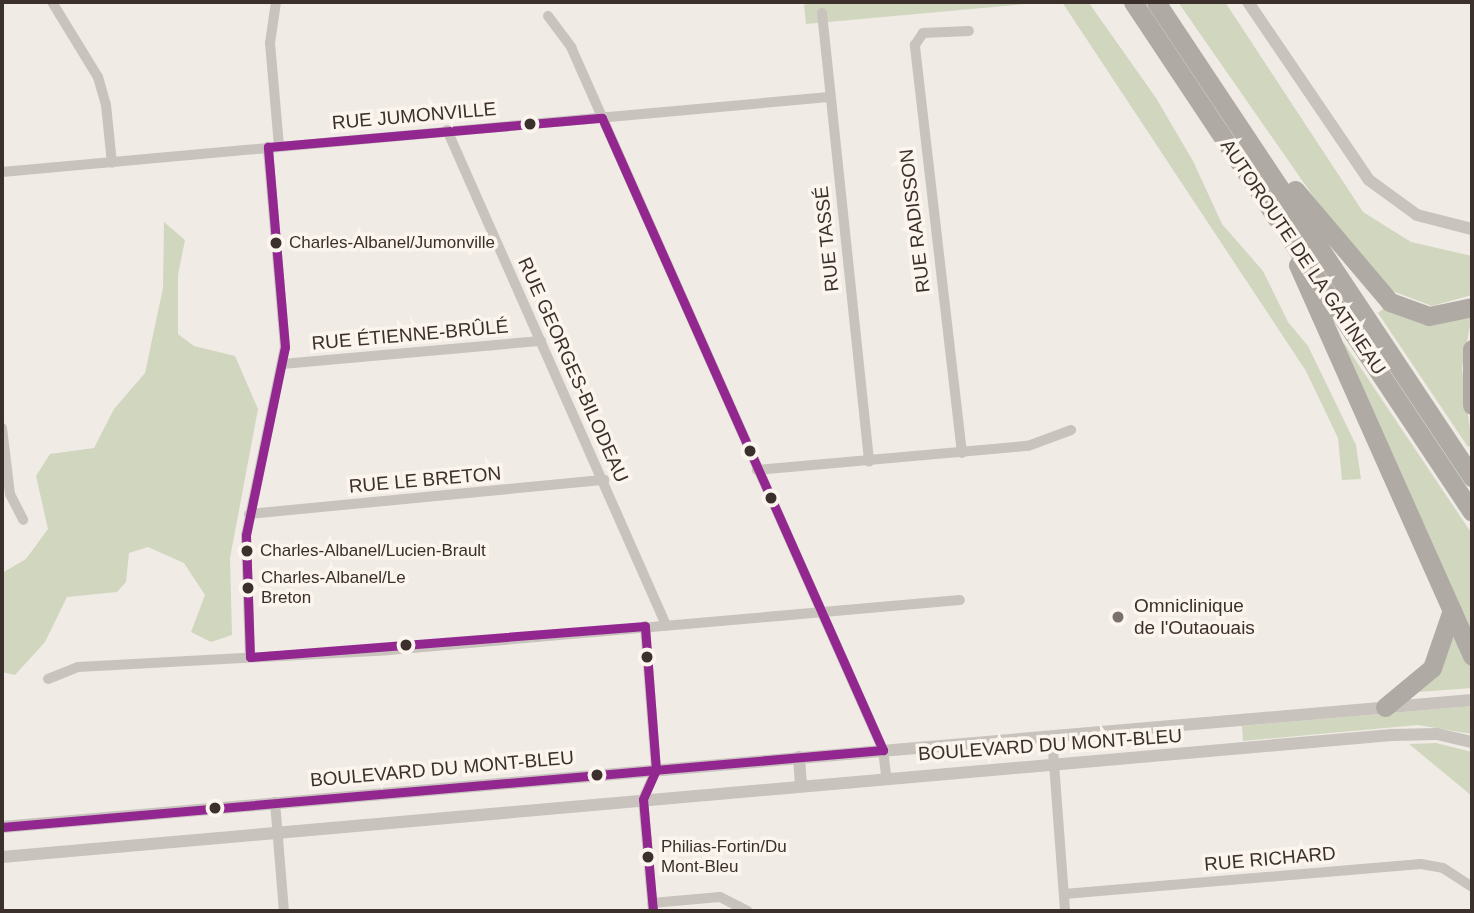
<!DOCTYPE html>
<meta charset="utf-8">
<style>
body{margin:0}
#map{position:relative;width:1474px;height:913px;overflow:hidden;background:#f0ebe5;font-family:Arial,sans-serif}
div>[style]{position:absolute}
.green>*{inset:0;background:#d1d6bf}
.minor>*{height:10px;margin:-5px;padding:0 5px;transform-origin:5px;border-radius:5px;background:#c9c3be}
.tertiary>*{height:12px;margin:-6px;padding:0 6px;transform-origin:6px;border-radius:6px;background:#c9c3be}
.motorway>*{height:19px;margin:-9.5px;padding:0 9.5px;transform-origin:9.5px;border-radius:9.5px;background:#afaaa4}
.bus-1>*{height:9px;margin:-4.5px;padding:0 4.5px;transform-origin:4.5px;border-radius:4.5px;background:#922790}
.dots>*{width:19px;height:19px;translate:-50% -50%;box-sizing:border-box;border:4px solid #fbf5ee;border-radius:50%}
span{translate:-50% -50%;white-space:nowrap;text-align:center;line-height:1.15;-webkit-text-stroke:7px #fbf5ee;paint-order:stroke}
.bus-label{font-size:17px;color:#3b302b}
.left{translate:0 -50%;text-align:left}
.street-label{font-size:19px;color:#3b302b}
.poi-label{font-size:19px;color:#3b302b}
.frame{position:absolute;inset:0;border:4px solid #3b302b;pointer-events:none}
</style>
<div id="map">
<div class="green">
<i style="clip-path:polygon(812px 2px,1047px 2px,806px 24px,804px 5px)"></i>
<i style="clip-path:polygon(1062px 2px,1089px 3px,1156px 98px,1193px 161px,1222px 224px,1263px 271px,1288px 322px,1308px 346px,1356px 445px,1361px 479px,1342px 480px,1338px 438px,1306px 371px)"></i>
<i style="clip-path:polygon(1178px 2px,1225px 2px,1363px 212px,1411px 242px,1472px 256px,1472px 295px,1432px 306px,1390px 290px,1322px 209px)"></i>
<i style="clip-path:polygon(164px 222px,185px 240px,178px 275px,178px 334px,194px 346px,235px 356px,258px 409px,230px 558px,232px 635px,211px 642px,191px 632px,205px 595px,184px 563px,148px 547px,129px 553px,126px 582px,117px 592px,67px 597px,45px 642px,15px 675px,2px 672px,2px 573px,26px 559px,48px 529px,36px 476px,50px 454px,94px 448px,114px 409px,145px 373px,163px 288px)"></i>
<i style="clip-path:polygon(1385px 307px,1472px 315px,1462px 368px,1472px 445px,1468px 447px,1378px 313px)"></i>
<i style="clip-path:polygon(1344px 343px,1472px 534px,1472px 637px,1339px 347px)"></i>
<i style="clip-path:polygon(1456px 634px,1472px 670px,1472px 688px,1418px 692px)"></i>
<i style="clip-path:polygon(1472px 706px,1472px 734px,1418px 725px,1243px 741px,1242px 726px)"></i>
<i style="clip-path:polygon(1436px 743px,1472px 752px,1472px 796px,1409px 744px)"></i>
</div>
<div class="minor">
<i style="left:52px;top:2px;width:88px;rotate:58.5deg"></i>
<i style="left:98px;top:77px;width:29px;rotate:74deg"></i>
<i style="left:106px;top:105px;width:58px;rotate:84.1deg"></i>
<i style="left:276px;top:2px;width:41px;rotate:98.3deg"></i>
<i style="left:270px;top:43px;width:102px;rotate:85deg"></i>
<i style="left:822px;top:13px;width:451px;rotate:84deg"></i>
<i style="left:548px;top:16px;width:39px;rotate:53deg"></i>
<i style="left:571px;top:47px;width:769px;rotate:66.07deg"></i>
<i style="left:883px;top:750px;width:26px;rotate:83deg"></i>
<i style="left:447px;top:130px;width:541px;rotate:66.13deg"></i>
<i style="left:2px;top:172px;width:830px;rotate:-5.18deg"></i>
<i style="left:282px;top:364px;width:260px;rotate:-5.1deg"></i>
<i style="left:2px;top:428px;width:66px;rotate:83.1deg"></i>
<i style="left:10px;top:494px;width:29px;rotate:63deg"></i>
<i style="left:962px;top:453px;width:411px;rotate:-96.6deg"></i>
<i style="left:915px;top:45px;width:14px;rotate:-56deg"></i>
<i style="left:923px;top:33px;width:46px;rotate:-2.5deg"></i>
<i style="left:757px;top:470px;width:272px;rotate:-5.1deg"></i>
<i style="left:1028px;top:446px;width:46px;rotate:-20.4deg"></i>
<i style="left:249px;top:514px;width:357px;rotate:-5.5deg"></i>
<i style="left:645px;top:626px;width:144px;rotate:85.6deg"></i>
<i style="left:656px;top:770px;width:32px;rotate:114deg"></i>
<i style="left:643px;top:799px;width:112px;rotate:84.9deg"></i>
<i style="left:250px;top:657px;width:122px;rotate:-91.9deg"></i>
<i style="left:246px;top:535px;width:192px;rotate:-78.3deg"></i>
<i style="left:285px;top:347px;width:201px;rotate:-94.9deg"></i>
<i style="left:48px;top:679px;width:32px;rotate:-22deg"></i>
<i style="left:78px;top:667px;width:311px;rotate:-3.1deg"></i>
<i style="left:389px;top:650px;width:573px;rotate:-5deg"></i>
<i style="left:1052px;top:737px;width:174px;rotate:85.7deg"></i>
<i style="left:275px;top:802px;width:109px;rotate:85.3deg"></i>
<i style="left:1064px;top:894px;width:358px;rotate:-4.8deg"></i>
<i style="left:1421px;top:864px;width:22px;rotate:10deg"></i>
<i style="left:1443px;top:868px;width:35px;rotate:33deg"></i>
<i style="left:652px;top:903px;width:68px;rotate:-5deg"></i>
<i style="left:720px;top:897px;width:31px;rotate:27deg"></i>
</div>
<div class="tertiary">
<i style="left:1248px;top:2px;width:215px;rotate:55.8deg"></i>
<i style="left:1369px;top:180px;width:59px;rotate:36.1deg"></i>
<i style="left:1417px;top:215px;width:57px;rotate:14.3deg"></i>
<i style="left:799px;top:757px;width:27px;rotate:86deg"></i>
<i style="left:2px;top:827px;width:1475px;rotate:-4.94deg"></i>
<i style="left:2px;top:857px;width:1395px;rotate:-5.02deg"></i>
<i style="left:1392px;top:735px;width:45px;rotate:-1.3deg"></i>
<i style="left:1437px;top:734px;width:36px;rotate:13deg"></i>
</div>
<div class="motorway">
<i style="left:1133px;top:2px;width:612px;rotate:56.39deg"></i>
<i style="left:1156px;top:2px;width:571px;rotate:56.37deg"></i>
<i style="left:1295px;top:190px;width:147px;rotate:49.7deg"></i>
<i style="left:1390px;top:302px;width:41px;rotate:19.7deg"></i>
<i style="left:1429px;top:316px;width:44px;rotate:-11.8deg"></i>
<i style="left:1298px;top:265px;width:428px;rotate:66deg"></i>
<i style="left:1472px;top:349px;width:56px;rotate:90deg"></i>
<i style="left:1385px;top:707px;width:61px;rotate:-39.7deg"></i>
<i style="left:1432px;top:668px;width:61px;rotate:-71deg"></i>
</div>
<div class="bus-1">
<i style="left:602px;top:118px;width:692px;rotate:66.03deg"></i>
<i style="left:883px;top:750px;width:228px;rotate:175deg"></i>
<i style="left:656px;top:770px;width:144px;rotate:-94.4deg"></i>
<i style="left:645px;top:626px;width:396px;rotate:175.5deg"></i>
<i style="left:250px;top:657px;width:122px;rotate:-91.9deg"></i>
<i style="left:246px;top:535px;width:192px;rotate:-78.3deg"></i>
<i style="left:285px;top:347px;width:201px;rotate:-94.9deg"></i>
<i style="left:268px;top:147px;width:335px;rotate:-5deg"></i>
<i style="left:2px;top:827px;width:656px;rotate:-4.98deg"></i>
<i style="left:653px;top:911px;width:112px;rotate:-95.1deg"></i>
<i style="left:643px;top:799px;width:32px;rotate:-66deg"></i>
</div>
<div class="dots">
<i style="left:530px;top:124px;background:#3b302b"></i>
<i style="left:276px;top:243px;background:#3b302b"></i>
<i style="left:750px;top:451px;background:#3b302b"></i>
<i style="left:771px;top:498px;background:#3b302b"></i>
<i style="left:247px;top:551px;background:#3b302b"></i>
<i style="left:248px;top:588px;background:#3b302b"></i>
<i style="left:1118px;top:617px;background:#7a716c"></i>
<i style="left:406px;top:645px;background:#3b302b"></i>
<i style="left:647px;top:657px;background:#3b302b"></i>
<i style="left:597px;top:775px;background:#3b302b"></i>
<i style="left:215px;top:808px;background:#3b302b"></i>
<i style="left:648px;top:857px;background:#3b302b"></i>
</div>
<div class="bus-label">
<span class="left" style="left:289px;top:243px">Charles-Albanel/Jumonville</span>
<span class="left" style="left:260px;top:551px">Charles-Albanel/Lucien-Brault</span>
<span class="left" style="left:261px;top:588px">Charles-Albanel/Le<br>Breton</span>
<span class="left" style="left:661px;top:857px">Philias-Fortin/Du<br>Mont-Bleu</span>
</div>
<div class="street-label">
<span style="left:414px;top:116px;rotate:-5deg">RUE JUMONVILLE</span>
<span style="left:915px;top:221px;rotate:-97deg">RUE RADISSON</span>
<span style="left:827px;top:239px;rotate:-96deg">RUE TASSÉ</span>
<span style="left:1303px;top:257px;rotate:56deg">AUTOROUTE DE LA GATINEAU</span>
<span style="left:410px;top:335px;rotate:-5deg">RUE ÉTIENNE-BRÛLÉ</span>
<span style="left:573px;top:370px;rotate:66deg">RUE GEORGES-BILODEAU</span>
<span style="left:425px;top:480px;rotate:-5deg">RUE LE BRETON</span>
<span style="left:1050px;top:745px;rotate:-4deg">BOULEVARD DU MONT-BLEU</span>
<span style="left:442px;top:769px;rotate:-5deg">BOULEVARD DU MONT-BLEU</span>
<span style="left:1270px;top:859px;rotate:-5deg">RUE RICHARD</span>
</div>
<div class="poi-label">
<span class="left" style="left:1134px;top:617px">Omniclinique<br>de l'Outaouais</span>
</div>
<div class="frame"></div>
</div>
